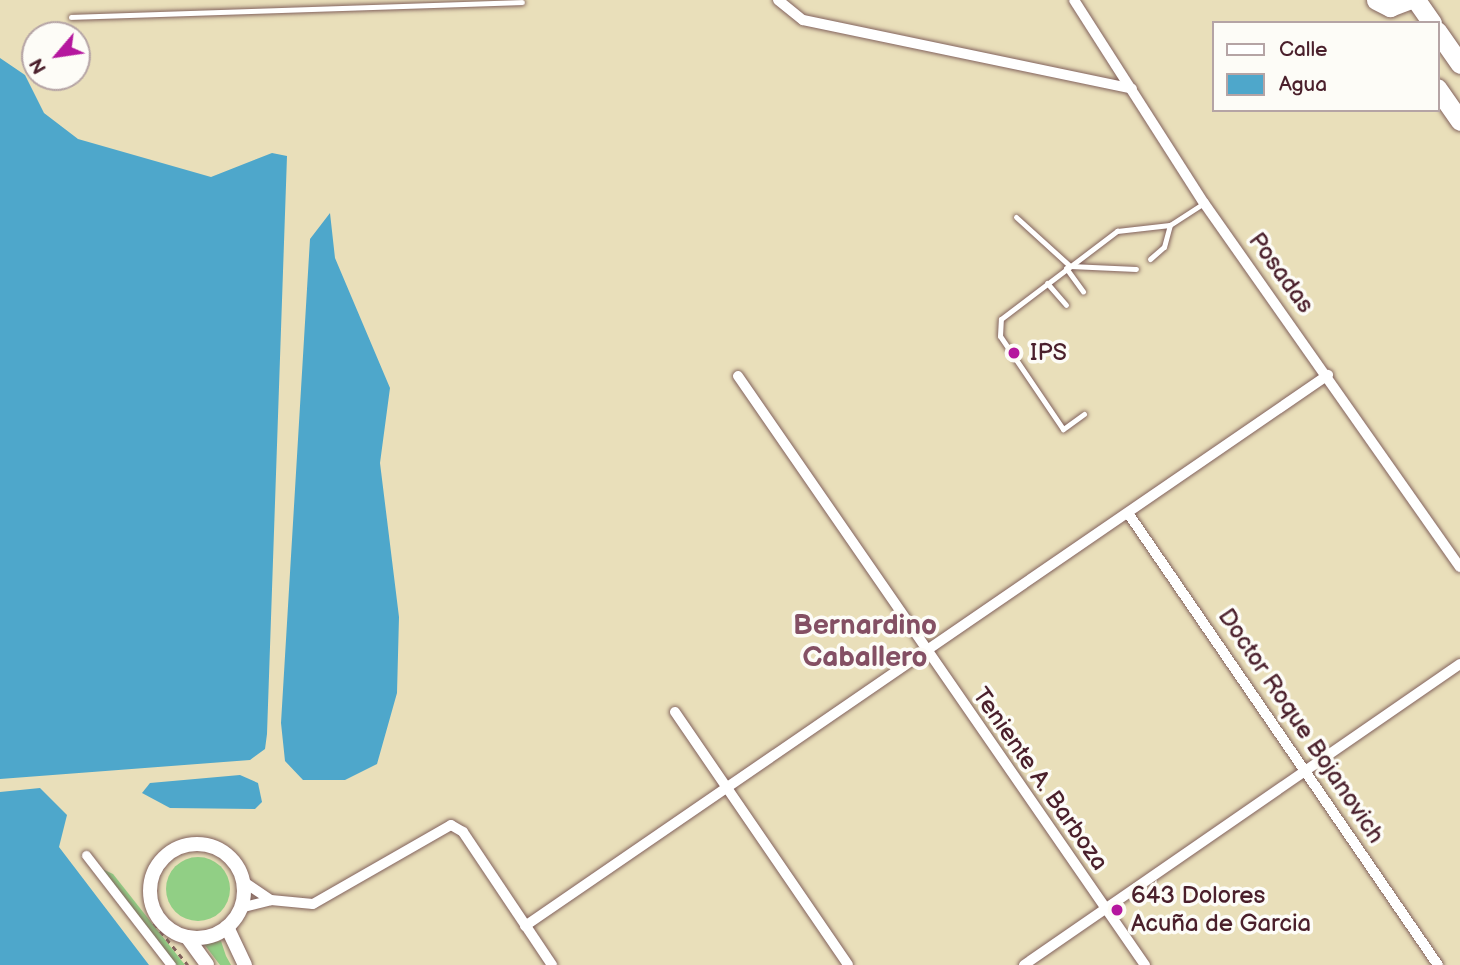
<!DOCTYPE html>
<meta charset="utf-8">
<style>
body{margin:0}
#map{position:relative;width:1460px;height:965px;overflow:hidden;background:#e9dfba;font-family:"Balsamiq Sans",sans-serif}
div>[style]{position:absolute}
.green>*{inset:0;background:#91cf85}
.round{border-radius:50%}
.water>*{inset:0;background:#4ea7cb}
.path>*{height:2.5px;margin-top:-1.25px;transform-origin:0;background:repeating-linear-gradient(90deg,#82625d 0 5px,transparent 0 10px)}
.roads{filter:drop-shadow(0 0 2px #82625d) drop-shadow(0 0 2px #82625d)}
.service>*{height:5px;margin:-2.5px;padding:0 2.5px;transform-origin:2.5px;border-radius:2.5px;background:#fff}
.pedestrian>*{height:9px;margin:-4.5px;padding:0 4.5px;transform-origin:4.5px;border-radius:4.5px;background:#fff}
.minor>*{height:10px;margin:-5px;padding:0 5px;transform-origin:5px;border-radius:5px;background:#fff}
.tertiary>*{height:14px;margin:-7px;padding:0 7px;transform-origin:7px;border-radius:7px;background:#fff}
.tertiary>.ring{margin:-7px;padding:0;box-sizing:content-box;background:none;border:14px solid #fff;border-radius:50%}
.trunk>*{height:19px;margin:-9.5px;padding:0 9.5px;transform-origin:9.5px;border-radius:9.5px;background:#fff}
.dots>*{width:19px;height:19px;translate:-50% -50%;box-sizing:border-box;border:4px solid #fdfcf7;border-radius:50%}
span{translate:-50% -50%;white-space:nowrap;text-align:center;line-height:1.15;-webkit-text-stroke:7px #fdfcf7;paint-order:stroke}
.street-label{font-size:24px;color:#4a1f2b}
.poi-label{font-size:24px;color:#4a1f2b}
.left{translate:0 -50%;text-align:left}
.quarter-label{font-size:28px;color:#845064;font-weight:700}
.legend{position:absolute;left:1212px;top:21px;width:228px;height:91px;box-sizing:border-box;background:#fdfcf7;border:2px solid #b5a4a5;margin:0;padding:9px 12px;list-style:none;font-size:21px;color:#4a1f2b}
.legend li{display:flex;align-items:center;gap:14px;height:35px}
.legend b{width:35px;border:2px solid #b5a4a5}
.north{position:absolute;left:21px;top:21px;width:70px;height:70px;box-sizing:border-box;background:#fdfcf7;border:2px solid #b5a4a5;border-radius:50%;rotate:241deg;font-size:19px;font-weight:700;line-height:28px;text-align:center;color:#4a1f2b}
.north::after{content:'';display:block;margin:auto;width:24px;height:32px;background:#b5179e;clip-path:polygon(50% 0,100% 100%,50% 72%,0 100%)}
</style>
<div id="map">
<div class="green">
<i class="round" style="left:166px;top:857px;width:64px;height:64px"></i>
<i style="clip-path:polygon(98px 867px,113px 874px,185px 965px,174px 965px)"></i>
<i style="clip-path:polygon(221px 941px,226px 956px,231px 965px,220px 965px,204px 944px)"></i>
</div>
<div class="water">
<i style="clip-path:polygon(0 58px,25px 75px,44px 113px,78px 139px,211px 177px,272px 153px,287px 156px,267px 734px,265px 749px,250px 760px,0 779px)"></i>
<i style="clip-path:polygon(330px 213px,335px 258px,390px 388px,380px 463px,399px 617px,397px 693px,377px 764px,345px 780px,303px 780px,285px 761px,281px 723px,310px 239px)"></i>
<i style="clip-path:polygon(240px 775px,258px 783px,262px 802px,255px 809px,170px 808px,142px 793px,150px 783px)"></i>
<i style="clip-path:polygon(40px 788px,67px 815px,59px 847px,149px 965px,0 965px,0 792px)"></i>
</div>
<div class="path">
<i style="left:154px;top:923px;width:54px;rotate:51deg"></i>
</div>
<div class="roads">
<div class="service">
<i style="left:71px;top:17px;width:451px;rotate:-1.9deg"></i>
<i style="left:1016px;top:217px;width:73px;rotate:42.2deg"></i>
<i style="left:1070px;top:266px;width:66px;rotate:2.6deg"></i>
<i style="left:1150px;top:259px;width:18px;rotate:-41deg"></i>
<i style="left:1164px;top:247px;width:23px;rotate:-75deg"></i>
<i style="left:1066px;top:268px;width:29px;rotate:54deg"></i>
<i style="left:1047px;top:283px;width:29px;rotate:49deg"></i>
<i style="left:1084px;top:414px;width:26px;rotate:144deg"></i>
<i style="left:1063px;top:429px;width:112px;rotate:-124.1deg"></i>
<i style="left:1000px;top:336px;width:17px;rotate:-87deg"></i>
<i style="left:1001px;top:319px;width:146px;rotate:-37.2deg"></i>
<i style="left:1117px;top:231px;width:53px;rotate:-6.5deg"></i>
<i style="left:1170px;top:225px;width:40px;rotate:-32.9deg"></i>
</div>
<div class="pedestrian">
<i style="left:86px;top:855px;width:139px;rotate:52.3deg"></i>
</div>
<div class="minor">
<i style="left:778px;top:0;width:32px;rotate:39deg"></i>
<i style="left:803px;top:20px;width:336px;rotate:11.8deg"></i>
<i style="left:1074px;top:0;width:241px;rotate:57.4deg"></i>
<i style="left:1204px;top:203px;width:445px;rotate:54.9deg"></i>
<i style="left:738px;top:376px;width:716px;rotate:55.36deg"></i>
<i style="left:1128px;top:513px;width:548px;rotate:55.56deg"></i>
<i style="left:675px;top:712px;width:306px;rotate:55.6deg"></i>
<i style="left:241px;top:880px;width:36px;rotate:34deg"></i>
<i style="left:271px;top:900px;width:42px;rotate:5.4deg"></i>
<i style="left:313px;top:904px;width:159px;rotate:-29.8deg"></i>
<i style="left:451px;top:825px;width:14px;rotate:30deg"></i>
<i style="left:463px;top:832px;width:160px;rotate:56.2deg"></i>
<i style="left:240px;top:908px;width:32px;rotate:-14deg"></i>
<i style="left:525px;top:926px;width:974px;rotate:-34.46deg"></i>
<i style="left:1024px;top:965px;width:530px;rotate:-34.62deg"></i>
</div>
<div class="tertiary">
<i class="ring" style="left:150px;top:844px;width:80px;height:80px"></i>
<i style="left:227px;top:927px;width:42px;rotate:64.7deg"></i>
<i style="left:187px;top:937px;width:34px;rotate:54deg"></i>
</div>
<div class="trunk">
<i style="left:1376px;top:0;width:16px;rotate:27deg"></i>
<i style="left:1390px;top:7px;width:19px;rotate:-21deg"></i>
<i style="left:1416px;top:0;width:28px;rotate:55deg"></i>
<i style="left:1437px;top:31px;width:40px;rotate:55.1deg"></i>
<i style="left:1437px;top:88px;width:40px;rotate:55.1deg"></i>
</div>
</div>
<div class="dots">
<i style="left:1014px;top:353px;background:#b5179e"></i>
<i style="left:1117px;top:910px;background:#b5179e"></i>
</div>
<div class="street-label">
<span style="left:1281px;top:273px;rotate:54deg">Posadas</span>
<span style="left:1301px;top:726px;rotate:56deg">Doctor Roque Bojanovich</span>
<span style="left:1040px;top:779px;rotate:55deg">Teniente A. Barboza</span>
</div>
<div class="poi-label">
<span class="left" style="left:1030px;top:353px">IPS</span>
<span class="left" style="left:1131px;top:910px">643 Dolores<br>Acuña de Garcia</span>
</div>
<div class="quarter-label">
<span style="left:865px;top:642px">Bernardino<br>Caballero</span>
</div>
<ul class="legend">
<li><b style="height:9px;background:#fff"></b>Calle</li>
<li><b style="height:19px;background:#4ea7cb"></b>Agua</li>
</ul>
<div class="north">N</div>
</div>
